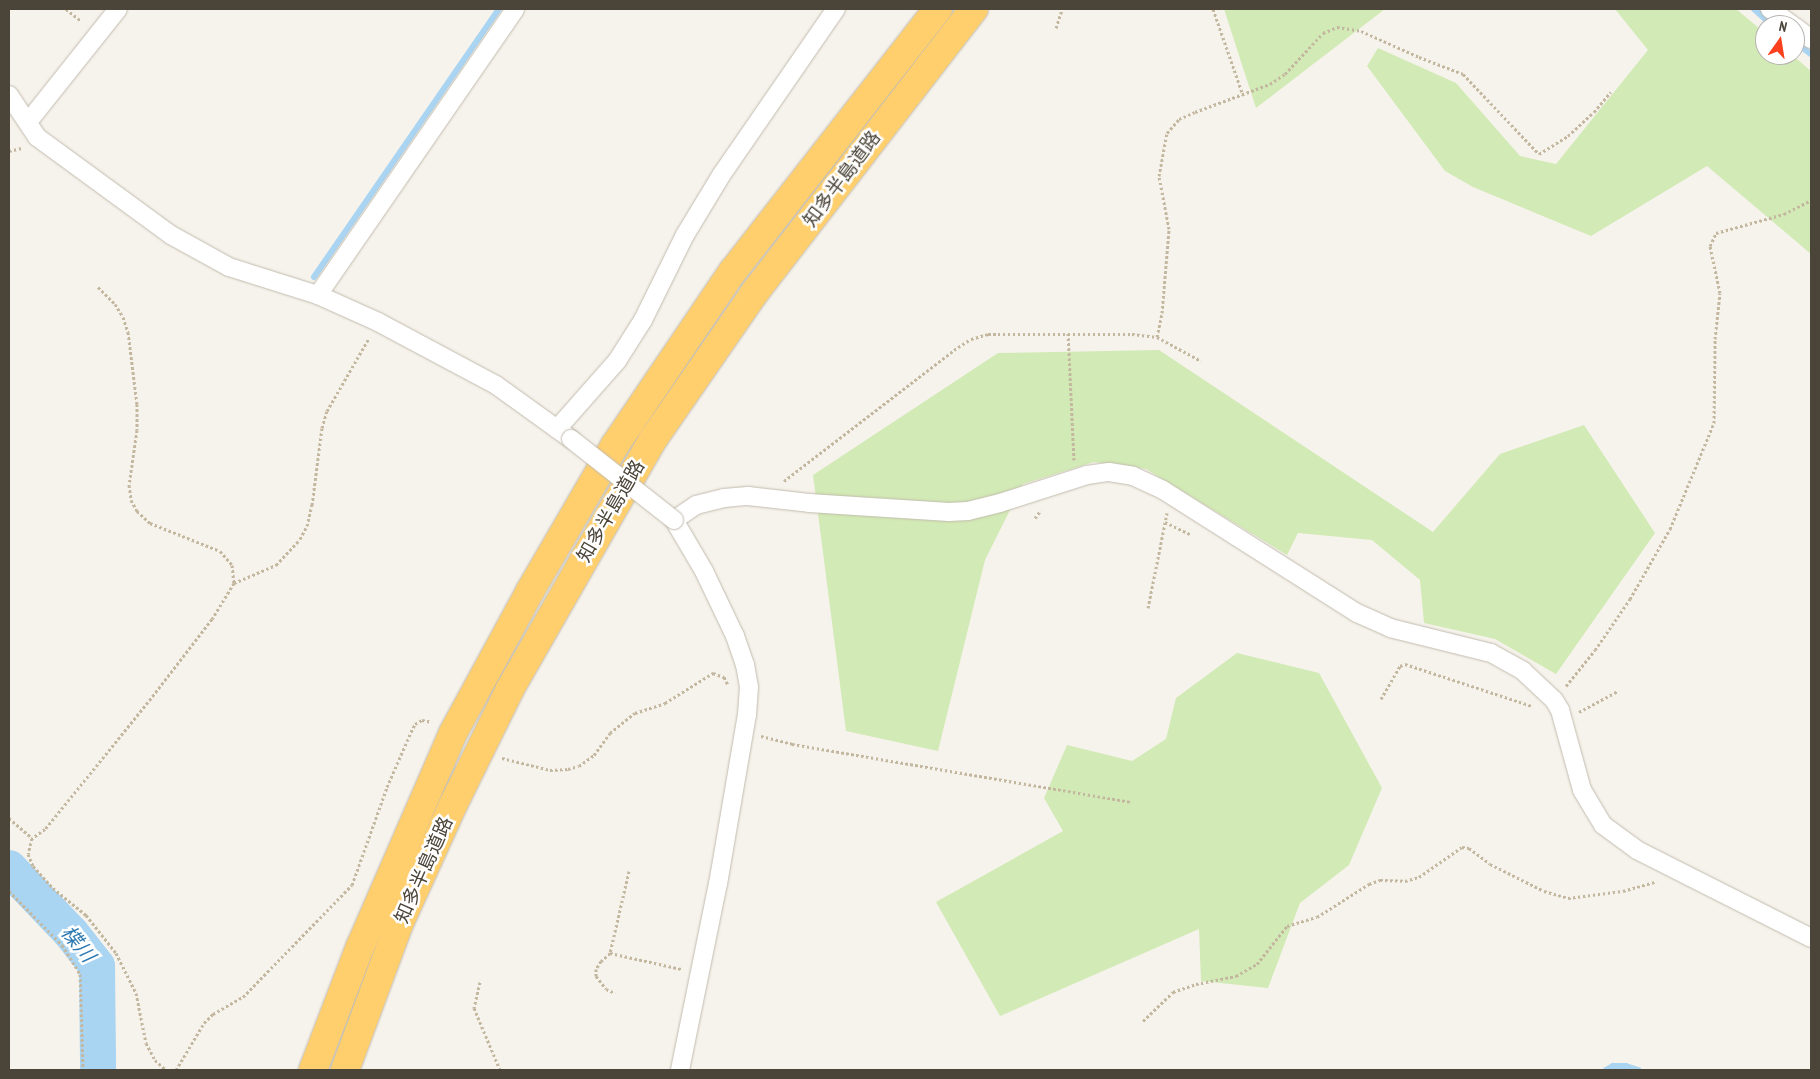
<!DOCTYPE html>
<meta charset="utf-8">
<style>
body{margin:0}
#map{position:relative;width:1820px;height:1079px;overflow:hidden;background:#f6f3ec;font-family:"PT Sans Narrow","Noto Sans JP",sans-serif}
div>[style]{position:absolute}
.green>*{inset:0;background:#d2eab5}
.stream>*{height:6px;margin:-3px;padding:0 3px;transform-origin:3px;border-radius:3px;background:#a9d4f2}
.river>*{height:36px;margin:-18px;padding:0 18px;transform-origin:18px;border-radius:18px;background:#a9d4f2}
.path>*{height:3px;margin-top:-1.5px;transform-origin:0;background:repeating-linear-gradient(90deg,#c4b79f 0 2.5px,transparent 0 5px)}
.roads{filter:drop-shadow(0 0 1px #c2bbae) drop-shadow(0 0 1px #c2bbae)}
.minor>*{height:18px;margin:-9px;padding:0 9px;transform-origin:9px;border-radius:9px;background:#fff}
.motorway>*{height:28px;margin:-14px;padding:0 14px;transform-origin:14px;border-radius:14px;background:#ffcf6e}
.bridges{filter:drop-shadow(0 0 1px #c2bbae) drop-shadow(0 0 1px #c2bbae)}
.minor-bridge>*{height:18px;margin:-9px;padding:0 9px;transform-origin:9px;border-radius:9px;background:#fff}
span{translate:-50% -50%;white-space:nowrap;text-align:center;line-height:1.15;-webkit-text-stroke:5px #fff;paint-order:stroke}
.street-label{font-size:19px;color:#4b4439}
.water-label{font-size:20px;color:#2e7ab2;font-style:italic}
.frame{position:absolute;inset:0;border:10px solid #4b4439;pointer-events:none}
.north{position:absolute;left:1755px;top:15px;width:50px;height:50px;box-sizing:border-box;background:#fff;border:1px solid #b7b4b0;border-radius:50%;rotate:13deg;font-size:14px;font-weight:700;line-height:20px;text-align:center;color:#4b4439}
.north::after{content:'';display:block;margin:auto;width:18px;height:22px;background:#fc3f1d;clip-path:polygon(50% 0,100% 100%,50% 72%,0 100%)}
</style>
<div id="map">
<div class="green">
<i style="clip-path:polygon(1224px 9px,1385px 9px,1256px 108px)"></i>
<i style="clip-path:polygon(1615px 9px,1736px 9px,1765px 33px,1765px 55px,1792px 55px,1811px 71px,1811px 254px,1707px 166px,1591px 236px,1473px 187px,1445px 171px,1367px 66px,1378px 48px,1456px 83px,1520px 156px,1556px 164px,1648px 50px)"></i>
<i style="clip-path:polygon(1159px 350px,1433px 532px,1500px 454px,1584px 425px,1655px 533px,1556px 674px,1495px 639px,1424px 623px,1420px 580px,1372px 540px,1298px 533px,1287px 555px,1146px 469px,1094px 462px,1023px 484px,985px 560px,938px 751px,846px 731px,813px 475px,998px 353px)"></i>
<i style="clip-path:polygon(1237px 653px,1319px 673px,1382px 788px,1349px 865px,1300px 903px,1268px 988px,1201px 981px,1199px 929px,1000px 1016px,936px 902px,1063px 831px,1044px 798px,1067px 745px,1132px 761px,1166px 739px,1176px 698px)"></i>
</div>
<div class="stream">
<i style="left:1754px;top:9px;width:24px;rotate:42deg"></i>
<i style="left:1795px;top:42px;width:20px;rotate:37deg"></i>
<i style="left:314px;top:277px;width:326px;rotate:-55.4deg"></i>
<i style="left:1606px;top:1070px;width:8px;rotate:-30deg"></i>
<i style="left:1613px;top:1066px;width:13px"></i>
<i style="left:1626px;top:1066px;width:13px;rotate:18deg"></i>
</div>
<div class="river">
<i style="left:9px;top:868px;width:90px;rotate:46.4deg"></i>
<i style="left:71px;top:933px;width:42px;rotate:51.8deg"></i>
<i style="left:97px;top:966px;width:104px;rotate:89.4deg"></i>
</div>
<div class="path">
<i style="left:66px;top:9px;width:18px;rotate:38deg"></i>
<i style="left:1213px;top:9px;width:91px;rotate:70.8deg"></i>
<i style="left:1056px;top:28px;width:20px;rotate:-72deg"></i>
<i style="left:9px;top:151px;width:13px;rotate:-13deg"></i>
<i style="left:98px;top:287px;width:24px;rotate:45deg"></i>
<i style="left:115px;top:304px;width:15px;rotate:58deg"></i>
<i style="left:123px;top:317px;width:16px;rotate:72deg"></i>
<i style="left:128px;top:332px;width:73px;rotate:82.9deg"></i>
<i style="left:137px;top:404px;width:26px;rotate:90deg"></i>
<i style="left:137px;top:430px;width:56px;rotate:98.3deg"></i>
<i style="left:129px;top:485px;width:15px;rotate:82deg"></i>
<i style="left:131px;top:500px;width:13px;rotate:61deg"></i>
<i style="left:137px;top:511px;width:18px;rotate:43deg"></i>
<i style="left:150px;top:523px;width:75px;rotate:21.8deg"></i>
<i style="left:220px;top:551px;width:18px;rotate:49deg"></i>
<i style="left:232px;top:565px;width:18px;rotate:84deg"></i>
<i style="left:234px;top:583px;width:42px;rotate:121.4deg"></i>
<i style="left:212px;top:619px;width:105px;rotate:127.6deg"></i>
<i style="left:148px;top:702px;width:164px;rotate:129deg"></i>
<i style="left:45px;top:829px;width:16px;rotate:145deg"></i>
<i style="left:32px;top:838px;width:16px;rotate:104deg"></i>
<i style="left:28px;top:854px;width:13px;rotate:67deg"></i>
<i style="left:33px;top:866px;width:30px;rotate:48deg"></i>
<i style="left:53px;top:888px;width:43px;rotate:39.3deg"></i>
<i style="left:86px;top:915px;width:48px;rotate:51.7deg"></i>
<i style="left:116px;top:953px;width:45px;rotate:63.4deg"></i>
<i style="left:136px;top:993px;width:51px;rotate:78.7deg"></i>
<i style="left:146px;top:1043px;width:19px;rotate:62deg"></i>
<i style="left:155px;top:1060px;width:15px;rotate:42deg"></i>
<i style="left:1068px;top:333px;width:127px;rotate:87.3deg"></i>
<i style="left:1157px;top:337px;width:25px;rotate:-78deg"></i>
<i style="left:1162px;top:313px;width:84px;rotate:-85.2deg"></i>
<i style="left:1169px;top:229px;width:54px;rotate:-100.7deg"></i>
<i style="left:1159px;top:176px;width:44px;rotate:-79.5deg"></i>
<i style="left:1167px;top:133px;width:18px;rotate:-49deg"></i>
<i style="left:1179px;top:119px;width:17px;rotate:-24deg"></i>
<i style="left:1195px;top:112px;width:80px;rotate:-20.5deg"></i>
<i style="left:1270px;top:84px;width:18px;rotate:-34deg"></i>
<i style="left:1285px;top:74px;width:56px;rotate:-47.2deg"></i>
<i style="left:1323px;top:33px;width:15px;rotate:-23deg"></i>
<i style="left:1337px;top:27px;width:24px;rotate:9deg"></i>
<i style="left:1361px;top:31px;width:64px;rotate:24.1deg"></i>
<i style="left:1419px;top:57px;width:47px;rotate:21.1deg"></i>
<i style="left:1463px;top:74px;width:110px;rotate:46.5deg"></i>
<i style="left:1539px;top:154px;width:34px;rotate:-32deg"></i>
<i style="left:1568px;top:136px;width:35px;rotate:-43deg"></i>
<i style="left:1594px;top:112px;width:26px;rotate:-50deg"></i>
<i style="left:784px;top:481px;width:215px;rotate:-37.6deg"></i>
<i style="left:954px;top:350px;width:20px;rotate:-33deg"></i>
<i style="left:971px;top:339px;width:18px;rotate:-16deg"></i>
<i style="left:988px;top:334px;width:144px"></i>
<i style="left:1132px;top:334px;width:25px;rotate:7deg"></i>
<i style="left:1157px;top:337px;width:50px;rotate:28.6deg"></i>
<i style="left:1035px;top:518px;width:10px;rotate:-53deg"></i>
<i style="left:1165px;top:522px;width:30px;rotate:26deg"></i>
<i style="left:234px;top:583px;width:46px;rotate:-23.2deg"></i>
<i style="left:276px;top:565px;width:35px;rotate:-47deg"></i>
<i style="left:300px;top:539px;width:15px;rotate:-62deg"></i>
<i style="left:307px;top:526px;width:22px;rotate:-77deg"></i>
<i style="left:312px;top:505px;width:78px;rotate:-82.6deg"></i>
<i style="left:322px;top:428px;width:18px;rotate:-74deg"></i>
<i style="left:327px;top:411px;width:84px;rotate:-60.1deg"></i>
<i style="left:1148px;top:608px;width:97px;rotate:-78.7deg"></i>
<i style="left:1566px;top:686px;width:46px;rotate:-51.1deg"></i>
<i style="left:1595px;top:650px;width:62px;rotate:-55.5deg"></i>
<i style="left:1630px;top:599px;width:81px;rotate:-60.3deg"></i>
<i style="left:1670px;top:529px;width:115px;rotate:-67.5deg"></i>
<i style="left:1714px;top:423px;width:84px;rotate:-89.3deg"></i>
<i style="left:1715px;top:339px;width:46px;rotate:-83.8deg"></i>
<i style="left:1720px;top:293px;width:48px;rotate:-102deg"></i>
<i style="left:1710px;top:246px;width:14px;rotate:-65deg"></i>
<i style="left:1716px;top:233px;width:71px;rotate:-15.6deg"></i>
<i style="left:1784px;top:214px;width:30px;rotate:-27deg"></i>
<i style="left:1381px;top:699px;width:38px;rotate:-60deg"></i>
<i style="left:1400px;top:666px;width:5px;rotate:-22deg"></i>
<i style="left:1405px;top:664px;width:134px;rotate:18.3deg"></i>
<i style="left:1579px;top:712px;width:44px;rotate:-28.3deg"></i>
<i style="left:761px;top:736px;width:32px;rotate:14deg"></i>
<i style="left:792px;top:744px;width:345px;rotate:9.7deg"></i>
<i style="left:502px;top:758px;width:49px;rotate:14deg"></i>
<i style="left:550px;top:770px;width:18px;rotate:-3deg"></i>
<i style="left:568px;top:769px;width:11px;rotate:-15deg"></i>
<i style="left:579px;top:766px;width:19px;rotate:-36deg"></i>
<i style="left:594px;top:755px;width:27px;rotate:-54deg"></i>
<i style="left:610px;top:733px;width:32px;rotate:-39deg"></i>
<i style="left:635px;top:713px;width:32px;rotate:-18deg"></i>
<i style="left:665px;top:703px;width:57px;rotate:-32deg"></i>
<i style="left:713px;top:673px;width:12px;rotate:20deg"></i>
<i style="left:724px;top:677px;width:9px;rotate:63deg"></i>
<i style="left:9px;top:818px;width:30px;rotate:41deg"></i>
<i style="left:629px;top:871px;width:84px;rotate:103deg"></i>
<i style="left:610px;top:953px;width:73px;rotate:12.7deg"></i>
<i style="left:9px;top:891px;width:76px;rotate:45.5deg"></i>
<i style="left:62px;top:945px;width:34px;rotate:58deg"></i>
<i style="left:80px;top:974px;width:96px;rotate:88.2deg"></i>
<i style="left:610px;top:953px;width:12px;rotate:138deg"></i>
<i style="left:601px;top:961px;width:9px;rotate:122deg"></i>
<i style="left:596px;top:969px;width:7px;rotate:90deg"></i>
<i style="left:596px;top:976px;width:16px;rotate:52deg"></i>
<i style="left:606px;top:989px;width:10px;rotate:24deg"></i>
<i style="left:480px;top:982px;width:27px;rotate:103deg"></i>
<i style="left:474px;top:1008px;width:67px;rotate:67.2deg"></i>
<i style="left:1143px;top:1021px;width:42px;rotate:-44deg"></i>
<i style="left:1173px;top:992px;width:24px;rotate:-19deg"></i>
<i style="left:1196px;top:984px;width:41px;rotate:-11.3deg"></i>
<i style="left:1236px;top:976px;width:24px;rotate:-30deg"></i>
<i style="left:1257px;top:964px;width:48px;rotate:-51.7deg"></i>
<i style="left:1287px;top:926px;width:31px;rotate:-17deg"></i>
<i style="left:1317px;top:917px;width:62px;rotate:-32.4deg"></i>
<i style="left:1369px;top:884px;width:12px;rotate:-20deg"></i>
<i style="left:1380px;top:880px;width:25px;rotate:2deg"></i>
<i style="left:1405px;top:881px;width:15px;rotate:-16deg"></i>
<i style="left:1419px;top:877px;width:52px;rotate:-34.9deg"></i>
<i style="left:1462px;top:847px;width:7px;rotate:8deg"></i>
<i style="left:1469px;top:848px;width:26px;rotate:37deg"></i>
<i style="left:1490px;top:864px;width:60px;rotate:26.6deg"></i>
<i style="left:1544px;top:891px;width:25px;rotate:16deg"></i>
<i style="left:1568px;top:898px;width:55px;rotate:-7.3deg"></i>
<i style="left:1623px;top:891px;width:35px;rotate:-16deg"></i>
<i style="left:176px;top:1070px;width:55px;rotate:-59.2deg"></i>
<i style="left:204px;top:1023px;width:13px;rotate:-45deg"></i>
<i style="left:213px;top:1014px;width:34px;rotate:-30deg"></i>
<i style="left:243px;top:997px;width:156px;rotate:-45.8deg"></i>
<i style="left:352px;top:885px;width:104px;rotate:-70.3deg"></i>
<i style="left:387px;top:787px;width:60px;rotate:-66.4deg"></i>
<i style="left:411px;top:732px;width:9px;rotate:-63deg"></i>
<i style="left:415px;top:724px;width:8px;rotate:-30deg"></i>
<i style="left:422px;top:720px;width:10px;rotate:11deg"></i>
</div>
<div class="roads">
<div class="minor">
<i style="left:1770px;top:9px;width:27px;rotate:36deg"></i>
<i style="left:1795px;top:27px;width:20px;rotate:37deg"></i>
<i style="left:9px;top:95px;width:50px;rotate:56.3deg"></i>
<i style="left:37px;top:137px;width:166px;rotate:36.2deg"></i>
<i style="left:171px;top:235px;width:66px;rotate:28.9deg"></i>
<i style="left:229px;top:267px;width:93px;rotate:17.5deg"></i>
<i style="left:318px;top:295px;width:66px;rotate:24.2deg"></i>
<i style="left:378px;top:322px;width:134px;rotate:28.1deg"></i>
<i style="left:496px;top:385px;width:92px;rotate:35.8deg"></i>
<i style="left:28px;top:122px;width:144px;rotate:-51.5deg"></i>
<i style="left:318px;top:295px;width:347px;rotate:-55.4deg"></i>
<i style="left:557px;top:429px;width:91px;rotate:-48.6deg"></i>
<i style="left:617px;top:361px;width:49px;rotate:-57.6deg"></i>
<i style="left:643px;top:320px;width:95px;rotate:-63.7deg"></i>
<i style="left:685px;top:235px;width:71px;rotate:-58.8deg"></i>
<i style="left:722px;top:174px;width:201px;rotate:-55.4deg"></i>
<i style="left:680px;top:1070px;width:190px;rotate:-78.5deg"></i>
<i style="left:718px;top:884px;width:171px;rotate:-80.3deg"></i>
<i style="left:747px;top:715px;width:28px;rotate:-86deg"></i>
<i style="left:749px;top:687px;width:22px;rotate:-100deg"></i>
<i style="left:745px;top:665px;width:31px;rotate:-109deg"></i>
<i style="left:735px;top:636px;width:72px;rotate:-115.5deg"></i>
<i style="left:704px;top:571px;width:59px;rotate:-120.5deg"></i>
<i style="left:674px;top:520px;width:27px;rotate:-34deg"></i>
<i style="left:696px;top:505px;width:29px;rotate:-14deg"></i>
<i style="left:724px;top:498px;width:24px;rotate:-5deg"></i>
<i style="left:748px;top:496px;width:61px;rotate:6.5deg"></i>
<i style="left:809px;top:503px;width:140px;rotate:3.7deg"></i>
<i style="left:949px;top:512px;width:19px;rotate:-3deg"></i>
<i style="left:968px;top:511px;width:33px;rotate:-14deg"></i>
<i style="left:1000px;top:503px;width:91px;rotate:-17.8deg"></i>
<i style="left:1087px;top:475px;width:22px;rotate:-8deg"></i>
<i style="left:1109px;top:472px;width:24px;rotate:9deg"></i>
<i style="left:1133px;top:476px;width:33px;rotate:25deg"></i>
<i style="left:1163px;top:490px;width:230px;rotate:32.4deg"></i>
<i style="left:1357px;top:613px;width:36px;rotate:24deg"></i>
<i style="left:1390px;top:628px;width:104px;rotate:13.9deg"></i>
<i style="left:1491px;top:653px;width:37px;rotate:29deg"></i>
<i style="left:1523px;top:671px;width:42px;rotate:43.1deg"></i>
<i style="left:1554px;top:700px;width:12px;rotate:59deg"></i>
<i style="left:1560px;top:710px;width:83px;rotate:74.6deg"></i>
<i style="left:1582px;top:790px;width:41px;rotate:59deg"></i>
<i style="left:1603px;top:825px;width:42px;rotate:36.3deg"></i>
<i style="left:1637px;top:850px;width:195px;rotate:26.8deg"></i>
</div>
<div class="motorway">
<i style="left:313px;top:1070px;width:132px;rotate:-69.1deg"></i>
<i style="left:360px;top:947px;width:233px;rotate:-66.5deg"></i>
<i style="left:453px;top:733px;width:162px;rotate:-61.5deg"></i>
<i style="left:530px;top:591px;width:169px;rotate:-59.8deg"></i>
<i style="left:615px;top:445px;width:210px;rotate:-55.9deg"></i>
<i style="left:733px;top:271px;width:333px;rotate:-52deg"></i>
<i style="left:345px;top:1070px;width:156px;rotate:-69.7deg"></i>
<i style="left:399px;top:924px;width:131px;rotate:-65.6deg"></i>
<i style="left:453px;top:805px;width:129px;rotate:-63.8deg"></i>
<i style="left:510px;top:689px;width:289px;rotate:-60.2deg"></i>
<i style="left:654px;top:438px;width:178px;rotate:-55.3deg"></i>
<i style="left:755px;top:292px;width:358px;rotate:-52.3deg"></i>
</div>
</div>
<div class="bridges">
<div class="minor-bridge">
<i style="left:571px;top:439px;width:131px;rotate:38.2deg"></i>
</div>
</div>
<div class="street-label">
<span style="left:842px;top:179px;rotate:-53deg">知多半島道路</span>
<span style="left:611px;top:511px;rotate:-60deg">知多半島道路</span>
<span style="left:424px;top:870px;rotate:-66deg">知多半島道路</span>
</div>
<div class="water-label">
<span style="left:78px;top:944px;rotate:51deg">楪川</span>
</div>
<div class="frame"></div>
<div class="north">N</div>
</div>
